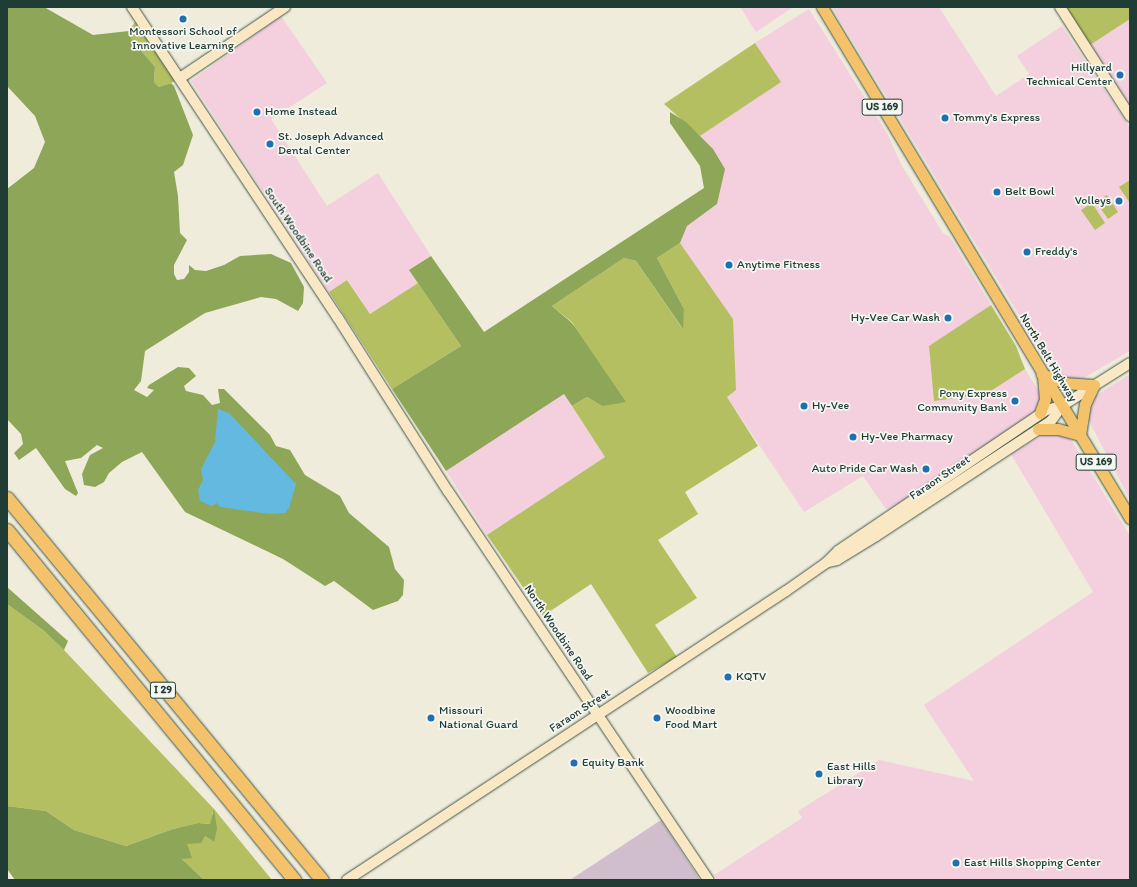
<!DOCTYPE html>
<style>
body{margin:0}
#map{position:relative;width:1137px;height:887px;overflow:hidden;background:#efecdb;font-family:Itim,sans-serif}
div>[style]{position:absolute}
.built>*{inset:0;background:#f4cfde}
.industrial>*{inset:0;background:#d0bdce}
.green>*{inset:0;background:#b3bf61}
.forest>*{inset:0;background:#8ea657}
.water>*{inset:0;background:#63b9e0}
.roads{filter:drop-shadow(0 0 1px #3e574d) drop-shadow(0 0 1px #3e574d)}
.secondary>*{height:10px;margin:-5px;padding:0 5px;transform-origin:5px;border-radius:5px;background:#fae7c3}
.primary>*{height:11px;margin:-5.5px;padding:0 5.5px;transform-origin:5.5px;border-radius:5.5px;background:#f3c26a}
.highway>*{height:13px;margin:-6.5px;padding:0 6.5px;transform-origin:6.5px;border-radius:6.5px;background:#f3c26a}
.dots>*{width:11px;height:11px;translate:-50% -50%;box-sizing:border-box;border:2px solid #f6f6f2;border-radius:50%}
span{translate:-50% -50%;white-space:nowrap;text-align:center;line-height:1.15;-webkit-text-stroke:3.5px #f6f6f2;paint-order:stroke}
.shield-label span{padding:1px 3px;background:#f6f6f2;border:1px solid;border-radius:3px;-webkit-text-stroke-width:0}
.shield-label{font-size:11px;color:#1f3d34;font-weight:700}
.poi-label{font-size:12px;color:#1f3d34}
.right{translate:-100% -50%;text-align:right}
.left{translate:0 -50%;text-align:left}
.street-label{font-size:12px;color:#1f3d34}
.frame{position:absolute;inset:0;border:8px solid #1f3d34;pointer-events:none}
</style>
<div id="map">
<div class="built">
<i style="clip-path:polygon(740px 7px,793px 7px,756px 32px)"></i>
<i style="clip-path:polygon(832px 7px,939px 7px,996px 96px,1029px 74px,1017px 56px,1062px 26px,1130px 128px,1130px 351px,1080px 380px,1070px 381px,1053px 371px)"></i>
<i style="clip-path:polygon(809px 9px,887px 133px,902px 166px,943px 233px,950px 237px,991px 305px,930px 346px,986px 394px,1025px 369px,1040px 393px,1040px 411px,889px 509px,885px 508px,863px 476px,804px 512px,727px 397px,733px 319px,680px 243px,687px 226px,717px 204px,713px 149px,700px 136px,780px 82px,755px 43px)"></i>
<i style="clip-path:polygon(281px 16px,327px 83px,271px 119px,327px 206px,378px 173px,431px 256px,409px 270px,418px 283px,370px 314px,348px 280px,329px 292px,191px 81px)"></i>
<i style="clip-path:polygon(1130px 19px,1130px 105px,1090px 45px)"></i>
<i style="clip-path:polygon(1130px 374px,1130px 500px,1087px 417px,1087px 411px,1095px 396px)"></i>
<i style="clip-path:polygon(564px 394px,605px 457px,487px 535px,446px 471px)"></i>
<i style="clip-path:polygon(1048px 432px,1065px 435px,1071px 440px,1130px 536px,1130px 880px,717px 880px,714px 875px,802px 818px,798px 811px,879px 760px,974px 781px,924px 705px,1093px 592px,1011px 454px)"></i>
</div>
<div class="industrial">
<i style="clip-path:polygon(661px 820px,700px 880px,570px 880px)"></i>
</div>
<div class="green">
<i style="clip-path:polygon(1066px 7px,1130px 7px,1130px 19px,1090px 45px)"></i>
<i style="clip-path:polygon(135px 22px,175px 81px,171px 83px,159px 87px,154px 82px,155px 67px,132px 40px,129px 31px)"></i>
<i style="clip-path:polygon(755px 43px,781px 82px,700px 136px,664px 104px)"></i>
<i style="clip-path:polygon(1130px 180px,1130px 203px,1119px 187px)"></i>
<i style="clip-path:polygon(1107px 195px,1118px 212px,1108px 219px,1096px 202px)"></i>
<i style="clip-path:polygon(1092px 203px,1105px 223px,1095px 230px,1081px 210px)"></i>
<i style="clip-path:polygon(680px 243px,733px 319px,736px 390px,727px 397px,758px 446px,685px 492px,698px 514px,658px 540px,697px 598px,655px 625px,677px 657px,648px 673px,591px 584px,543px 616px,487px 535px,605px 457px,572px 406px,587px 397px,602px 406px,573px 323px,552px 306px,624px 258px,636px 261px,682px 328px,684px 309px,657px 258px)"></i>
<i style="clip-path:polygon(347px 280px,370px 314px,418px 283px,461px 346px,392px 389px,329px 292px)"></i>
<i style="clip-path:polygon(991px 305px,1016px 346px,1025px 369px,986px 394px,934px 401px,929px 346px)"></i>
<i style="clip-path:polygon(7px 604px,43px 630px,64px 650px,214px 809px,272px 880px,204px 880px,182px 859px,187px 844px,205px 836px,214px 842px,213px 811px,211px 824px,198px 823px,173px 829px,126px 846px,74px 830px,46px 811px,7px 806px)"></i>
</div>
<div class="forest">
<i style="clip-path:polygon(7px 7px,44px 7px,93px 35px,129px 31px,132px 40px,155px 67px,154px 82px,159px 87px,171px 83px,174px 86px,193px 135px,183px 165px,174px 172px,178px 196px,180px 233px,187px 240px,174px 265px,174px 274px,177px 280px,184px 279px,189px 272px,189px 265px,195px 270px,206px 271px,224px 265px,240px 256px,271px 254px,291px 263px,304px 287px,303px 303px,298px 311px,276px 299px,261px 297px,205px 313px,145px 351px,141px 381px,134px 390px,147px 397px,154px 390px,147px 388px,149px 385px,178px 367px,189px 368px,196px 376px,184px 386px,186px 391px,203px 395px,212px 405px,220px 403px,218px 389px,224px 389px,270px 435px,276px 446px,290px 450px,305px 475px,340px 496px,349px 513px,389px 547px,395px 569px,404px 580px,403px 595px,398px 601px,373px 610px,334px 581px,325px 586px,283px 559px,185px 512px,142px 452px,122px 462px,109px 473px,104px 482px,95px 487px,84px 485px,82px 474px,90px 455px,103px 448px,97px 445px,81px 458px,65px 461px,78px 493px,76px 496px,65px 489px,36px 448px,19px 460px,14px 453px,23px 444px,21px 434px,7px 419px,7px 189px,34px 168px,45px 142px,35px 116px,7px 86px)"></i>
<i style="clip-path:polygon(670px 112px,686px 122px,713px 149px,725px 169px,717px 204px,687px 226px,680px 243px,657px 258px,684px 309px,683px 329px,636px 261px,624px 258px,552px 306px,572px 323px,626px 402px,602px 406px,587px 397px,572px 406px,564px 394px,446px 471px,392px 389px,461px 346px,409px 270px,431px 256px,484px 332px,704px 188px,700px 166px,670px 123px)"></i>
<i style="clip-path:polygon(7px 587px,68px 641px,64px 650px,43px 630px,7px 604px)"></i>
<i style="clip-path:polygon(7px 806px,46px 811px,74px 830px,126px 846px,173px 829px,198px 823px,210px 824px,214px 809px,217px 829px,214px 842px,205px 836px,201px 843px,187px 844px,192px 858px,182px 859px,204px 880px,15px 880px,7px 869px)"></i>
</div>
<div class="water">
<i style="clip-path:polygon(218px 409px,229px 413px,296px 484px,289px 508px,285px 513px,270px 514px,220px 507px,217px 503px,212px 506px,200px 501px,198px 490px,203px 480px,201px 469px,215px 442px)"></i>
</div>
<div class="roads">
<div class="secondary">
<i style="left:132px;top:7px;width:373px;rotate:56.5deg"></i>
<i style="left:338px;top:318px;width:205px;rotate:57.6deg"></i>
<i style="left:448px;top:491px;width:468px;rotate:56.2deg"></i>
<i style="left:1060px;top:7px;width:130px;rotate:57.3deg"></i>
<i style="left:180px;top:78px;width:127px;rotate:-34.1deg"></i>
<i style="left:829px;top:562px;width:8px;rotate:-14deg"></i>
<i style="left:837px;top:560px;width:46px;rotate:-31.6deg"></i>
<i style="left:876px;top:536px;width:209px;rotate:-33.3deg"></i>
<i style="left:1051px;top:421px;width:19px;rotate:-54deg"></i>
<i style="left:347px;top:880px;width:526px;rotate:-33.36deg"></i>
<i style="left:786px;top:591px;width:49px;rotate:-35deg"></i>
<i style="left:826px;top:563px;width:17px;rotate:-45deg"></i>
<i style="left:838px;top:551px;width:251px;rotate:-34.1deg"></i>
<i style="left:1046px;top:410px;width:16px;rotate:-14deg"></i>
<i style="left:1062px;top:406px;width:80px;rotate:-32.3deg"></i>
</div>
<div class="primary">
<i style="left:822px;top:7px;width:597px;rotate:58.92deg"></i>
<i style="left:1040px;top:413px;width:15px;rotate:-70deg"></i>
<i style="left:1045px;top:399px;width:21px;rotate:-95deg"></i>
<i style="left:1038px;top:429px;width:20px"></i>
<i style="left:1058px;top:429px;width:23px;rotate:15deg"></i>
<i style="left:1080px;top:435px;width:31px;rotate:-81deg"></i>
<i style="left:1085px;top:404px;width:21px;rotate:-65deg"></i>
<i style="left:1094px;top:385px;width:29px;rotate:-176deg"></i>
<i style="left:1065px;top:383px;width:25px;rotate:-159deg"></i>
</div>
<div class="highway">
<i style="left:7px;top:498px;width:495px;rotate:50.5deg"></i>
<i style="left:7px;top:530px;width:453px;rotate:50.6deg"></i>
</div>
</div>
<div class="dots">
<i style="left:183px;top:19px;background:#1f6fb2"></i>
<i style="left:1120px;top:75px;background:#1f6fb2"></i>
<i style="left:257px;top:112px;background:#1f6fb2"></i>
<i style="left:945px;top:118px;background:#1f6fb2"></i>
<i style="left:270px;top:144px;background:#1f6fb2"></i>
<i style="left:997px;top:192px;background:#1f6fb2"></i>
<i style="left:1119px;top:201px;background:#1f6fb2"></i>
<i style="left:1027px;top:252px;background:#1f6fb2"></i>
<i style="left:729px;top:265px;background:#1f6fb2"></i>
<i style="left:948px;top:318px;background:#1f6fb2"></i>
<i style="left:1015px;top:401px;background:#1f6fb2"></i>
<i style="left:804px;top:406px;background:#1f6fb2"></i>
<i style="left:853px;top:437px;background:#1f6fb2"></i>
<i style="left:926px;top:469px;background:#1f6fb2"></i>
<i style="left:728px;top:677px;background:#1f6fb2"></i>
<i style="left:431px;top:718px;background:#1f6fb2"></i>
<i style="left:657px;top:718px;background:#1f6fb2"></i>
<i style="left:574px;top:763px;background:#1f6fb2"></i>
<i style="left:819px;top:774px;background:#1f6fb2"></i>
<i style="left:956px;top:863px;background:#1f6fb2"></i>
</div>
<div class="shield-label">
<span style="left:882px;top:107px">US 169</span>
<span style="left:1096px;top:462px">US 169</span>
<span style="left:163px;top:690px">I 29</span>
</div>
<div class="poi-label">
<span style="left:183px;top:39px">Montessori School of<br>Innovative Learning</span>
<span class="right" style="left:1112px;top:75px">Hillyard<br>Technical Center</span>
<span class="left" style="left:265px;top:112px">Home Instead</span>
<span class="left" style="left:953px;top:118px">Tommy's Express</span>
<span class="left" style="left:278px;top:144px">St. Joseph Advanced<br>Dental Center</span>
<span class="left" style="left:1005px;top:192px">Belt Bowl</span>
<span class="right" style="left:1111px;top:201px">Volleys</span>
<span class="left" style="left:1035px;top:252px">Freddy's</span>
<span class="left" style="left:737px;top:265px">Anytime Fitness</span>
<span class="right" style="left:940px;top:318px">Hy-Vee Car Wash</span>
<span class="right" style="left:1007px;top:401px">Pony Express<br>Community Bank</span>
<span class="left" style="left:812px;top:406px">Hy-Vee</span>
<span class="left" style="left:861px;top:437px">Hy-Vee Pharmacy</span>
<span class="right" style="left:918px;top:469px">Auto Pride Car Wash</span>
<span class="left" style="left:736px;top:677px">KQTV</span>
<span class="left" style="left:439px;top:718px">Missouri<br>National Guard</span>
<span class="left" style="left:665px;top:718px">Woodbine<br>Food Mart</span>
<span class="left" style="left:582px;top:763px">Equity Bank</span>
<span class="left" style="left:827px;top:774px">East Hills<br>Library</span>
<span class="left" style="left:964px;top:863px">East Hills Shopping Center</span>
</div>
<div class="street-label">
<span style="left:298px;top:235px;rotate:56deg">South Woodbine Road</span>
<span style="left:1048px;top:358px;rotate:59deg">North Belt Highway</span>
<span style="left:940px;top:478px;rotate:-34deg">Faraon Street</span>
<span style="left:558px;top:633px;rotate:56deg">North Woodbine Road</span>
<span style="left:580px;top:711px;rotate:-33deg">Faraon Street</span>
</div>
<div class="frame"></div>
</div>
